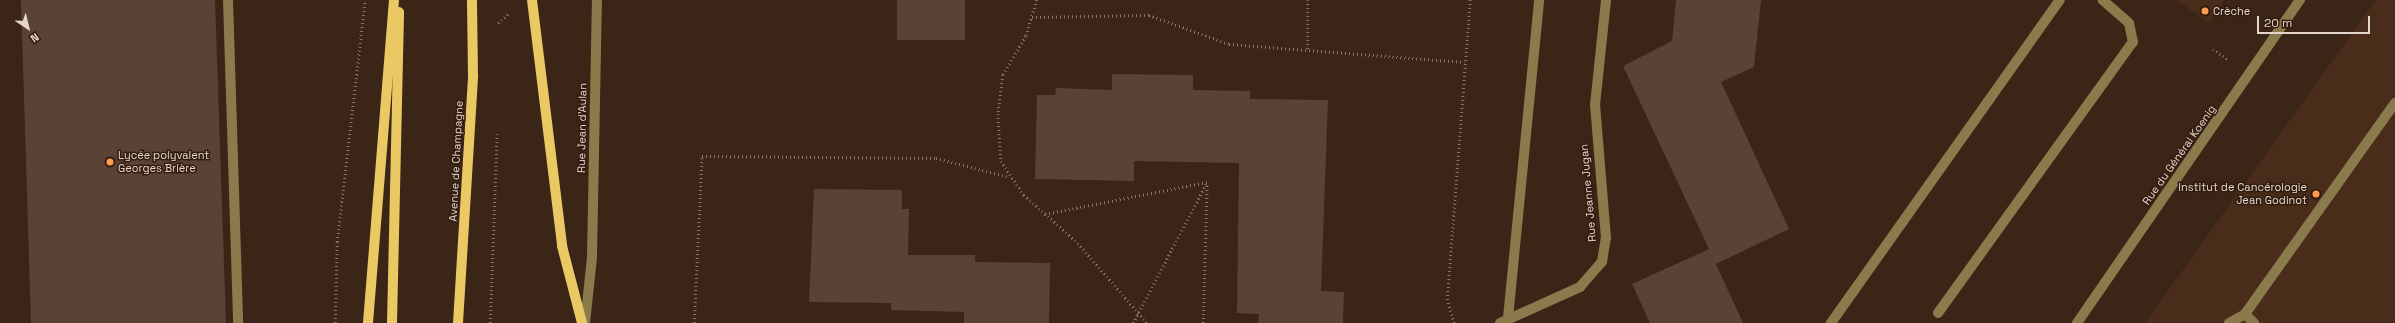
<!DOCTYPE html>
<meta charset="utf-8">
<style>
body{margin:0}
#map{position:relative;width:2395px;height:323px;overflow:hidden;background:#3b2517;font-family:"Space Grotesk",sans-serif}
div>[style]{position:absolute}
.built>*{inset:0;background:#492d1a}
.building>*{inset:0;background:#5b4236}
.path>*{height:2.5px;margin-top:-1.25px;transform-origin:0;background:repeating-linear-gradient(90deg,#88756a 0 1px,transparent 0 4px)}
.minor>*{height:10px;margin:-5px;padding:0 5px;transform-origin:5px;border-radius:5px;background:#8a7a4c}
.major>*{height:10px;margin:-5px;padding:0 5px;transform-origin:5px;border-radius:5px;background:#eac863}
.dots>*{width:11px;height:11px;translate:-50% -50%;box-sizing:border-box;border:2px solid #311c0e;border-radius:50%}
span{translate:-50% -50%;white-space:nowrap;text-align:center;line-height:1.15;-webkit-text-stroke:3px #311c0e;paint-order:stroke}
.poi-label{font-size:11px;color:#e5d6cd}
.left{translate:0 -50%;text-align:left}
.right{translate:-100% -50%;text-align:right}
.street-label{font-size:11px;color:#e5d6cd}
.north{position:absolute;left:8px;top:8px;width:40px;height:40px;-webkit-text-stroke:3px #311c0e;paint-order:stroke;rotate:145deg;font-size:11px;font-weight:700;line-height:16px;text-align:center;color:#e5d6cd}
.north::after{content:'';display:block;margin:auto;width:14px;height:18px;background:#e5d6cd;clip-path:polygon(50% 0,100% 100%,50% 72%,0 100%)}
.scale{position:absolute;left:2257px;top:16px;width:113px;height:18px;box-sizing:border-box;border:2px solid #e5d6cd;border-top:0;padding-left:5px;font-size:12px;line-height:14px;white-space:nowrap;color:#e5d6cd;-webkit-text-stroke:3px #311c0e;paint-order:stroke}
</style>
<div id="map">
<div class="built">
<i style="clip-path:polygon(2176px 0,2224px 0,2209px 22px)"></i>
<i style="clip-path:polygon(2376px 0,2395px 0,2395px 323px,2145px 323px)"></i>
</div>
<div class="building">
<i style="clip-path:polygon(21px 0,215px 0,226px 323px,31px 323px)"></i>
<i style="clip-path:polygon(897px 0,965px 0,965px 40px,897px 40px)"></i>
<i style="clip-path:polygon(1676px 0,1761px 0,1754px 67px,1721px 82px,1789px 229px,1716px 264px,1714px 260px,1743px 323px,1650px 323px,1632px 284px,1709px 249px,1623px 66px,1672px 41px)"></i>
<i style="clip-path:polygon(1112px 74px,1193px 75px,1193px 90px,1250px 91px,1250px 99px,1328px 100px,1321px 291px,1344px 292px,1343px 323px,1258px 323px,1259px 314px,1237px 313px,1239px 163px,1134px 161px,1134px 181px,1035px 179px,1037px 95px,1055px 95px,1056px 88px,1112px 90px)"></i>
<i style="clip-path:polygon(814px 189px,902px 190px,902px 209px,909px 209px,908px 255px,975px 255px,975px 262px,1050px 263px,1049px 323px,964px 323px,964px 312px,891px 310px,891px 303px,809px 302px)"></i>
</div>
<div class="path">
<i style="left:1037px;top:0;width:38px;rotate:107deg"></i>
<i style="left:1026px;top:36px;width:45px;rotate:120.5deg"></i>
<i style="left:1003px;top:75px;width:39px;rotate:97deg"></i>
<i style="left:998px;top:114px;width:47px;rotate:86.3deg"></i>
<i style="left:1001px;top:161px;width:41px;rotate:55.9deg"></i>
<i style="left:1024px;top:195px;width:72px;rotate:41.6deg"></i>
<i style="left:1078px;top:243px;width:106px;rotate:49.2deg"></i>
<i style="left:1308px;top:0;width:50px;rotate:90deg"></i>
<i style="left:1032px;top:17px;width:117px;rotate:-1deg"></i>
<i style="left:1149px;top:15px;width:85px;rotate:19.9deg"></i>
<i style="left:1229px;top:44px;width:236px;rotate:4.4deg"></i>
<i style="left:498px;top:23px;width:13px;rotate:-42deg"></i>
<i style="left:2213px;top:49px;width:19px;rotate:35deg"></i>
<i style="left:1045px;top:214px;width:165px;rotate:-11.2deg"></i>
<i style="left:335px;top:323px;width:81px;rotate:-88.6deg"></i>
<i style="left:337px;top:242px;width:244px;rotate:-83.4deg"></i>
<i style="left:490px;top:323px;width:189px;rotate:-87.9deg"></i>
<i style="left:694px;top:323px;width:167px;rotate:-87.3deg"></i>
<i style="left:702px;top:156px;width:234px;rotate:0.5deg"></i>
<i style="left:936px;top:158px;width:75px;rotate:14.6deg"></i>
<i style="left:1133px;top:323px;width:159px;rotate:-62.3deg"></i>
<i style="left:1203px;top:323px;width:139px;rotate:-88.4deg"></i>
<i style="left:1454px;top:323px;width:24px;rotate:-107deg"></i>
<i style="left:1447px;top:300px;width:301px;rotate:-85.6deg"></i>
</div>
<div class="minor">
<i style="left:228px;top:0;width:323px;rotate:88.2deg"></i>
<i style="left:1938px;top:313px;width:334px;rotate:-54.3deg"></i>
<i style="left:2133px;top:42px;width:19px;rotate:-102deg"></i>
<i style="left:2129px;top:23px;width:35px;rotate:-139deg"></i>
<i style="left:2245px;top:314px;width:13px;rotate:45deg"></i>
<i style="left:1508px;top:318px;width:320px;rotate:-84.4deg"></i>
<i style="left:585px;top:323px;width:66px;rotate:-83.9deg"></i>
<i style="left:592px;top:257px;width:257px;rotate:-88.9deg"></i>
<i style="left:1500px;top:323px;width:88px;rotate:-24.2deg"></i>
<i style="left:1580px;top:287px;width:33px;rotate:-49deg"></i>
<i style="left:1602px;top:262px;width:24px;rotate:-81deg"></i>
<i style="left:1606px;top:238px;width:133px;rotate:-94.7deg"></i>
<i style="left:1595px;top:105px;width:106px;rotate:-84deg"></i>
<i style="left:1831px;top:323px;width:396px;rotate:-54.7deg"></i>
<i style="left:2077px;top:323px;width:393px;rotate:-55.4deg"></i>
<i style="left:2229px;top:323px;width:18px;rotate:-29deg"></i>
<i style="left:2245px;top:314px;width:259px;rotate:-54.6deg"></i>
</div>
<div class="major">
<i style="left:532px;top:0;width:248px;rotate:83deg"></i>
<i style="left:562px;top:246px;width:80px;rotate:75.4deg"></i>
<i style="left:368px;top:323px;width:324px;rotate:-85.4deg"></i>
<i style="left:392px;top:323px;width:311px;rotate:-88.7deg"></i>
<i style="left:458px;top:323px;width:248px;rotate:-86.5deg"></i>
<i style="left:473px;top:75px;width:75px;rotate:-90.8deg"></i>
</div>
<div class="dots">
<i style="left:2205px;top:11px;background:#fc9d53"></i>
<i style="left:110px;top:162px;background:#fc9d53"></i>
<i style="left:2316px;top:194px;background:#fc9d53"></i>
</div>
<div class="poi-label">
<span class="left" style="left:2213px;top:11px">Crèche</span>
<span class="left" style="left:118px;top:162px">Lycée polyvalent<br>Georges Brière</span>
<span class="right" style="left:2307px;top:194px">Institut de Cancérologie<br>Jean Godinot</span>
</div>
<div class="street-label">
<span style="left:582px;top:128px;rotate:-89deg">Rue Jean d'Aulan</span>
<span style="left:2179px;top:155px;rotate:-55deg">Rue du Général Koenig</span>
<span style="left:456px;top:161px;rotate:-87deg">Avenue de Champagne</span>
<span style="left:1588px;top:193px;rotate:-95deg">Rue Jeanne Jugan</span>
</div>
<div class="north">N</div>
<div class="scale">20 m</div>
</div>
